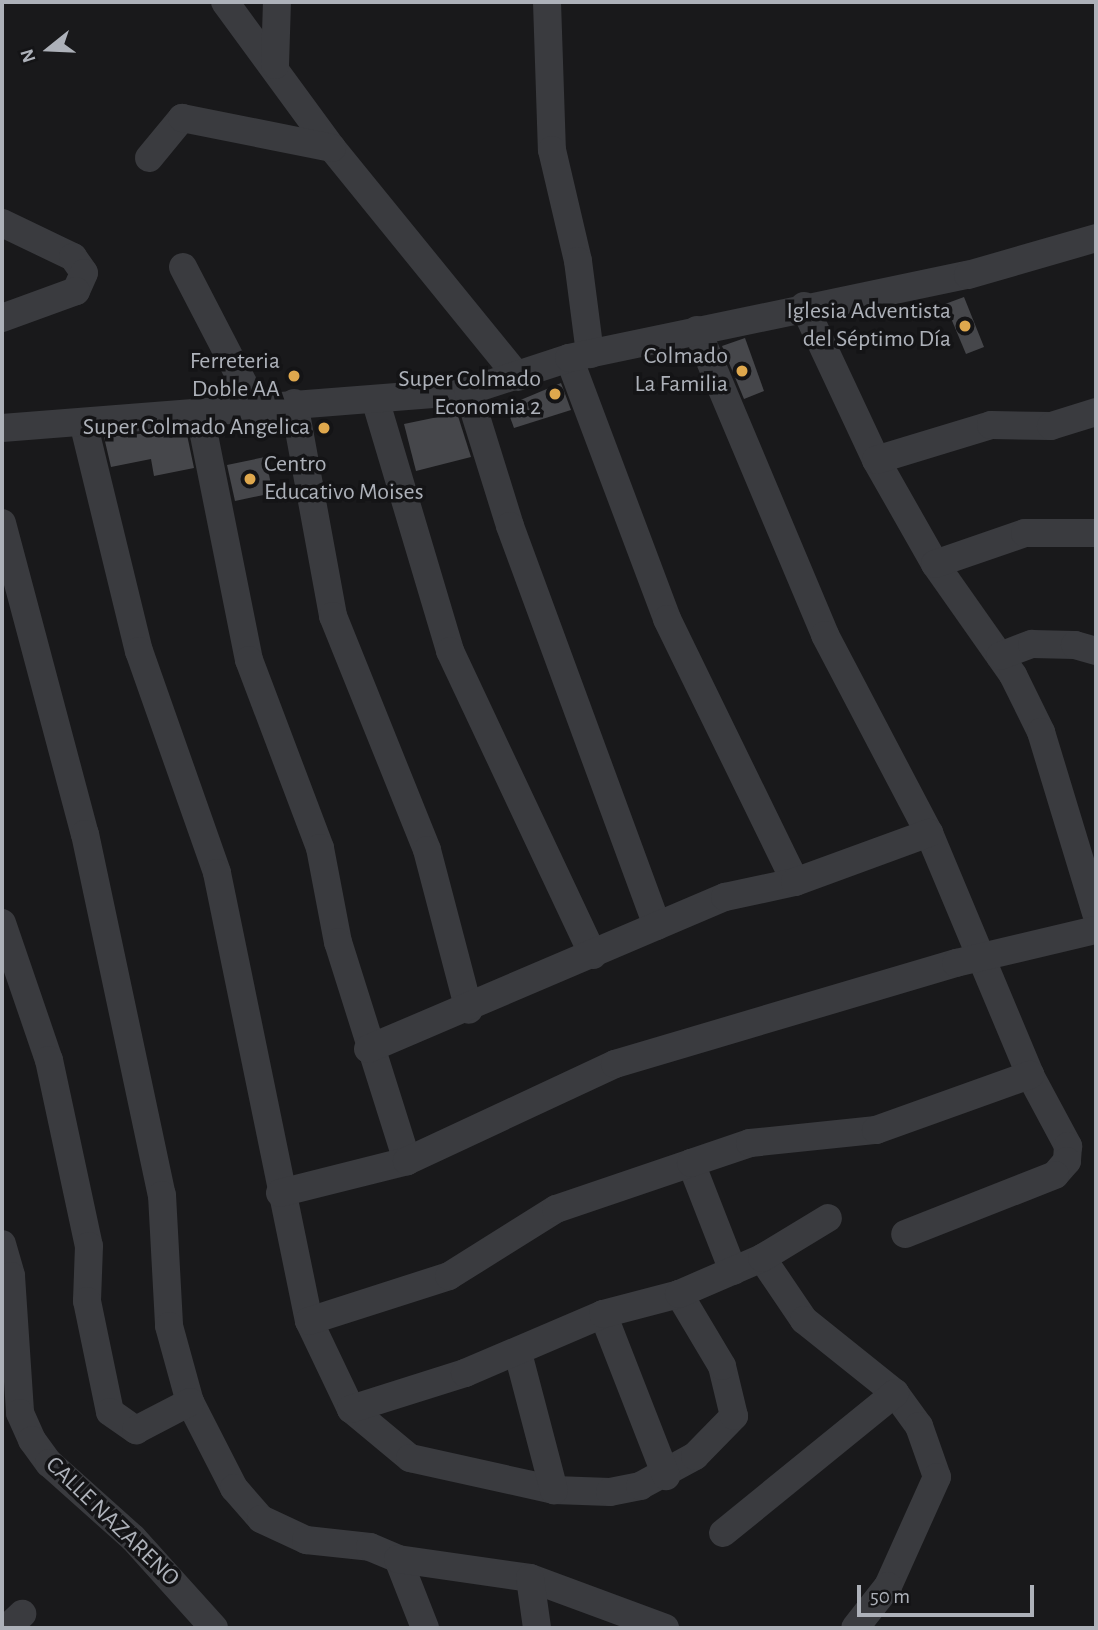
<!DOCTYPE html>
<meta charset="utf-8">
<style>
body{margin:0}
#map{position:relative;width:1098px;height:1630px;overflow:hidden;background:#19191b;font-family:"Alegreya Sans",sans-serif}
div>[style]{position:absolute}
.building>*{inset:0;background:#46474b}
.minor>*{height:28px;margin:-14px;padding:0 14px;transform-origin:14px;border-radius:14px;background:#3a3b3f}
.dots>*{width:19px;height:19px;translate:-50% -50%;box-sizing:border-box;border:4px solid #141416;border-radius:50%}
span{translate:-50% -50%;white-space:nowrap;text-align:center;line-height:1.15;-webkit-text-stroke:7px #141416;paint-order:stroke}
.poi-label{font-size:24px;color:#adb1b9}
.right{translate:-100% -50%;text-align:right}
.left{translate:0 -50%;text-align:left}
.street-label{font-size:24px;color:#adb1b9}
.frame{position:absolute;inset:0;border:4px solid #adb1b9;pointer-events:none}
.north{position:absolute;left:14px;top:14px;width:70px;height:70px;-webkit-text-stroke:5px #141416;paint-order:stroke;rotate:252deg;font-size:19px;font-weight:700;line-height:28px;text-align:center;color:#adb1b9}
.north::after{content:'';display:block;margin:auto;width:24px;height:32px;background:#adb1b9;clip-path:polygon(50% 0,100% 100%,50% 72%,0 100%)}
.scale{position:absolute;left:857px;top:1585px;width:177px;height:32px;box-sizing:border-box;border:4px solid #adb1b9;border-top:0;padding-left:9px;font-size:21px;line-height:24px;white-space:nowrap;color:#adb1b9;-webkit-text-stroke:5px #141416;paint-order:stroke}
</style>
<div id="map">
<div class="building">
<i style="clip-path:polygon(964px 297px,984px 347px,966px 354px,945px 304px)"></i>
<i style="clip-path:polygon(745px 338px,764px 391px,744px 399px,722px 346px)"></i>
<i style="clip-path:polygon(561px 383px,571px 410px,514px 428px,506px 406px)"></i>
<i style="clip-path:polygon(457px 413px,471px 457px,416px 471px,404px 424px)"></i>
<i style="clip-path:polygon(186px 430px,194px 468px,154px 476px,151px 459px,111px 467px,104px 437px)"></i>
<i style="clip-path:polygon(265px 457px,273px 493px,235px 501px,227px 465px)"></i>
</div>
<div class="minor">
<i style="left:225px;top:2px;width:181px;rotate:53.8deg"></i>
<i style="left:332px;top:148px;width:295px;rotate:50.9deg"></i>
<i style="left:547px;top:2px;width:148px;rotate:88.1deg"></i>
<i style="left:552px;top:150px;width:114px;rotate:76.8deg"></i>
<i style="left:578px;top:261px;width:94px;rotate:82.6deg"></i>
<i style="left:275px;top:65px;width:63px;rotate:-88.2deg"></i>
<i style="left:149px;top:158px;width:52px;rotate:-50.5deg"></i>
<i style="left:182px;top:118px;width:153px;rotate:11.3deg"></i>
<i style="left:2px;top:223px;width:79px;rotate:25.6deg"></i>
<i style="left:73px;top:257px;width:19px;rotate:55deg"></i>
<i style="left:84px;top:273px;width:20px;rotate:114deg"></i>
<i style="left:76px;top:291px;width:79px;rotate:160deg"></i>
<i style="left:183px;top:267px;width:157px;rotate:62.6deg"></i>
<i style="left:804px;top:306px;width:170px;rotate:64.9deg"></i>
<i style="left:876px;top:460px;width:120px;rotate:60.4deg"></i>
<i style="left:935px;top:564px;width:136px;rotate:54.9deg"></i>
<i style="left:1013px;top:675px;width:64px;rotate:63.8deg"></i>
<i style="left:1041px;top:732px;width:189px;rotate:73.1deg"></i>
<i style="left:697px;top:330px;width:331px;rotate:67.2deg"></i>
<i style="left:825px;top:635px;width:224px;rotate:62.3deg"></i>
<i style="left:929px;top:833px;width:262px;rotate:67.3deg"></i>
<i style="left:1030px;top:1075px;width:81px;rotate:61.8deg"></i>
<i style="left:1068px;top:1146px;width:15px;rotate:94deg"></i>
<i style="left:1067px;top:1161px;width:18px;rotate:131deg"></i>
<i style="left:1055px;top:1175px;width:161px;rotate:158.5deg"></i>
<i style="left:569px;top:358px;width:279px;rotate:69.4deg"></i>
<i style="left:667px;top:619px;width:292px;rotate:64deg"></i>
<i style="left:468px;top:391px;width:141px;rotate:72.7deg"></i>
<i style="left:510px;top:526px;width:426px;rotate:69.8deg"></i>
<i style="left:375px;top:399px;width:263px;rotate:73.4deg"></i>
<i style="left:450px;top:651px;width:336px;rotate:64.8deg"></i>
<i style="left:294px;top:403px;width:217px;rotate:79.6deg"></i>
<i style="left:333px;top:616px;width:252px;rotate:68.1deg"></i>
<i style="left:427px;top:850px;width:165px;rotate:75.3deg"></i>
<i style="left:199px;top:410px;width:255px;rotate:78.7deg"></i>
<i style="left:249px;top:660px;width:201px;rotate:69.3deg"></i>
<i style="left:320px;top:848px;width:96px;rotate:79.2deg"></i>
<i style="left:338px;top:942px;width:230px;rotate:72.5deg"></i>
<i style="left:84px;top:426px;width:232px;rotate:76.3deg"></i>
<i style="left:139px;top:651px;width:235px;rotate:70.6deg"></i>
<i style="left:217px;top:873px;width:457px;rotate:78.4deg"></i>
<i style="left:309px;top:1321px;width:98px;rotate:64.5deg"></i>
<i style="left:351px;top:1409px;width:77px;rotate:39.7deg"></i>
<i style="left:410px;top:1458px;width:148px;rotate:12.5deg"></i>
<i style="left:554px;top:1490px;width:56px;rotate:2deg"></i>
<i style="left:610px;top:1492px;width:31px;rotate:-11deg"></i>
<i style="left:640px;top:1486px;width:63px;rotate:-28.6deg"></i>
<i style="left:695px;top:1456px;width:56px;rotate:-45.7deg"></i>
<i style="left:734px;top:1416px;width:51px;rotate:-103.5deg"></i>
<i style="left:722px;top:1366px;width:84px;rotate:-120.8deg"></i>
<i style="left:2px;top:428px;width:467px;rotate:-4.5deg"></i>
<i style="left:468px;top:391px;width:106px;rotate:-18.1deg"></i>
<i style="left:569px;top:358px;width:408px;rotate:-11.8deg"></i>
<i style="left:968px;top:275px;width:133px;rotate:-16.1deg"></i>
<i style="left:876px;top:460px;width:120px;rotate:-16.9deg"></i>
<i style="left:991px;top:425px;width:60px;rotate:1deg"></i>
<i style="left:1051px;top:426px;width:47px;rotate:-17.3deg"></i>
<i style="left:2px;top:523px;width:322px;rotate:75.1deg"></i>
<i style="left:85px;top:834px;width:369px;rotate:78deg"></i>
<i style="left:162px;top:1195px;width:131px;rotate:86.9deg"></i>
<i style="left:169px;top:1326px;width:79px;rotate:74.6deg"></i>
<i style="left:190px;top:1402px;width:97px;rotate:62.9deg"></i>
<i style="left:234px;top:1488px;width:41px;rotate:48.9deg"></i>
<i style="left:261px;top:1519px;width:50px;rotate:25deg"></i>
<i style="left:306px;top:1540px;width:64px;rotate:6.2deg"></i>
<i style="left:370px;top:1547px;width:30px;rotate:23deg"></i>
<i style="left:398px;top:1559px;width:74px;rotate:68.6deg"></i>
<i style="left:935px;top:564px;width:95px;rotate:-19deg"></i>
<i style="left:1025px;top:533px;width:71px"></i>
<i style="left:1000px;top:656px;width:34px;rotate:-21deg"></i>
<i style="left:1032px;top:644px;width:43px;rotate:1.3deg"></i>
<i style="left:1075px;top:645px;width:22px;rotate:16deg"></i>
<i style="left:2px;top:923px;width:145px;rotate:71.1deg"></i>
<i style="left:49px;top:1060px;width:190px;rotate:77.9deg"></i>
<i style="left:89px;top:1246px;width:55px;rotate:92.1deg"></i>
<i style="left:87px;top:1301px;width:113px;rotate:78.3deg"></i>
<i style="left:110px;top:1412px;width:32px;rotate:35deg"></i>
<i style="left:136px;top:1430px;width:61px;rotate:-27.4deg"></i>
<i style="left:368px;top:1049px;width:388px;rotate:-23.1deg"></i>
<i style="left:725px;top:897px;width:72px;rotate:-12.1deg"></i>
<i style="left:795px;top:882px;width:143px;rotate:-20.1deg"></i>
<i style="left:691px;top:1163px;width:116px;rotate:68.7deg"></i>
<i style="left:280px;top:1193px;width:131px;rotate:-14.1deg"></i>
<i style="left:407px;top:1161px;width:230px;rotate:-25deg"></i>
<i style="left:615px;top:1064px;width:356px;rotate:-16.5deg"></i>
<i style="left:956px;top:963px;width:144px;rotate:-13.3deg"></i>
<i style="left:2px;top:1244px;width:33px;rotate:74deg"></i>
<i style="left:11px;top:1276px;width:137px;rotate:86.2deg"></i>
<i style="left:20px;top:1413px;width:30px;rotate:66deg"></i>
<i style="left:32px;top:1440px;width:29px;rotate:54deg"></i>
<i style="left:49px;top:1463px;width:113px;rotate:41.8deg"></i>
<i style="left:133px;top:1538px;width:121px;rotate:48deg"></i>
<i style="left:762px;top:1258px;width:75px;rotate:55.9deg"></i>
<i style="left:804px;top:1320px;width:117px;rotate:38.7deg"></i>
<i style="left:895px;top:1393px;width:41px;rotate:54deg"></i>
<i style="left:919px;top:1426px;width:54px;rotate:70.6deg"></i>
<i style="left:937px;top:1477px;width:120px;rotate:114.2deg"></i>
<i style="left:888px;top:1586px;width:53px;rotate:128.2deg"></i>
<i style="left:603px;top:1314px;width:174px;rotate:68.7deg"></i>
<i style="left:309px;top:1321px;width:147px;rotate:-17.8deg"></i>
<i style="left:449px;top:1276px;width:126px;rotate:-32.1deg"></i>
<i style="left:556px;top:1209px;width:143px;rotate:-18.8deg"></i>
<i style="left:691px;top:1163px;width:62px;rotate:-18.7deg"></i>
<i style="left:750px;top:1143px;width:127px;rotate:-5.9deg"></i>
<i style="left:876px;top:1130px;width:164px;rotate:-19.7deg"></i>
<i style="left:518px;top:1353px;width:142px;rotate:75.3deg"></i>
<i style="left:351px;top:1409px;width:120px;rotate:-17.5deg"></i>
<i style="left:465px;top:1373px;width:150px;rotate:-23.1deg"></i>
<i style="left:603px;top:1314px;width:79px;rotate:-14.7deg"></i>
<i style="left:679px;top:1294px;width:90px;rotate:-23.4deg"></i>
<i style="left:762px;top:1258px;width:77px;rotate:-31.2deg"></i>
<i style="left:723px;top:1533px;width:222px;rotate:-39.1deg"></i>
<i style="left:398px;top:1559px;width:133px;rotate:8.2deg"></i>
<i style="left:530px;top:1578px;width:144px;rotate:20.3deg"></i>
<i style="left:530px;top:1578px;width:50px;rotate:82deg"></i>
<i style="left:7px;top:1628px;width:21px;rotate:-43deg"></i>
</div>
<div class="dots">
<i style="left:965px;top:326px;background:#dfa84d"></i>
<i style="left:742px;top:371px;background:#dfa84d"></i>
<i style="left:294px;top:376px;background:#dfa84d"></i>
<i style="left:555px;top:394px;background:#dfa84d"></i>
<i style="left:324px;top:428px;background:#dfa84d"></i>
<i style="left:250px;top:479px;background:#dfa84d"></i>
</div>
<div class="poi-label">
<span class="right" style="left:951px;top:326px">Iglesia Adventista<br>del Séptimo Día</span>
<span class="right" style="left:728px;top:371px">Colmado<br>La Familia</span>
<span class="right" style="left:280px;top:376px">Ferreteria<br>Doble AA</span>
<span class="right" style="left:541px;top:394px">Super Colmado<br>Economia 2</span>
<span class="right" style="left:310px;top:428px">Super Colmado Angelica</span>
<span class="left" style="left:264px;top:479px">Centro<br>Educativo Moises</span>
</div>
<div class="street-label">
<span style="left:112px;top:1522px;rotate:44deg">CALLE NAZARENO</span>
</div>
<div class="frame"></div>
<div class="north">N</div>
<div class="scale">50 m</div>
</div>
